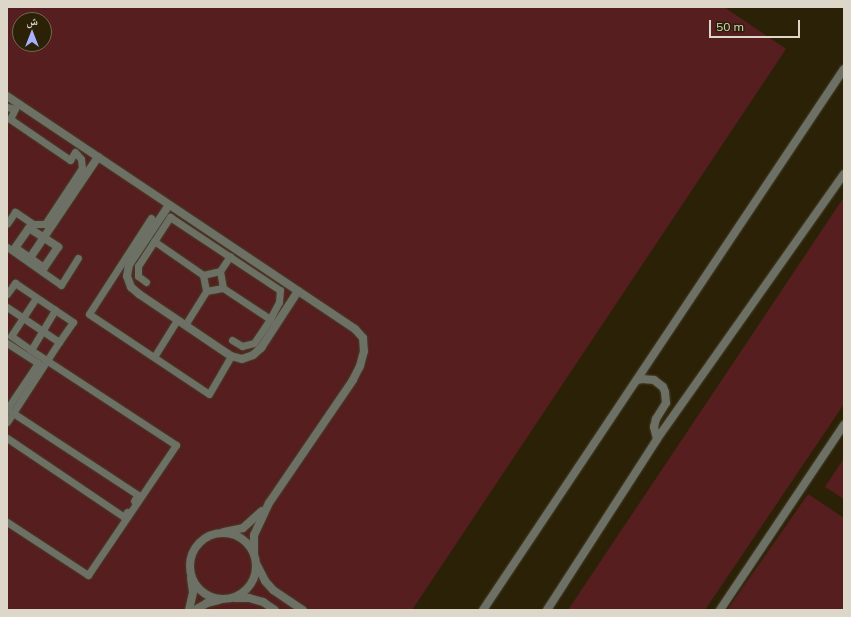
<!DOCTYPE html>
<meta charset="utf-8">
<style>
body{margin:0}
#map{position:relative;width:851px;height:617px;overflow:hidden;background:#2a2107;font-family:Mulish,"Noto Naskh Arabic",sans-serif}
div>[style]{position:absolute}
.green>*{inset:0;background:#561e1f}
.roads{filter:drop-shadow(0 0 1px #463e26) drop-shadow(0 0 1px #463e26)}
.pedestrian>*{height:7px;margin:-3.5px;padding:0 3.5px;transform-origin:3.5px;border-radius:3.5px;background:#6c7065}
.minor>*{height:8px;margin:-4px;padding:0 4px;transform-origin:4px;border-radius:4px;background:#6c7065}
.minor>.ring{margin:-4px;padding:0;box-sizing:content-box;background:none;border:8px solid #6c7065;border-radius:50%}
.tertiary>*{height:8px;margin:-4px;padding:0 4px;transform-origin:4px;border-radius:4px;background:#6c7065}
span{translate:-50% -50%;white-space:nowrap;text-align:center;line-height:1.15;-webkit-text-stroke:4px #2a2107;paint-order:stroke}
.frame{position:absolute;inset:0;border:8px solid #dcd7c8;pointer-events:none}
.north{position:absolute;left:12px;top:12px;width:40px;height:40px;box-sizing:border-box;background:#2a2107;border:1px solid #716a54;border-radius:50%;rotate:0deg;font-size:11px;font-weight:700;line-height:16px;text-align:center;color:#dcd7c8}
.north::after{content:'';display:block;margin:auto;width:14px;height:18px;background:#a8b0fc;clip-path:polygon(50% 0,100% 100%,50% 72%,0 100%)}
.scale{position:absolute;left:709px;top:20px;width:91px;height:18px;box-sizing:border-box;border:2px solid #dcd7c8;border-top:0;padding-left:5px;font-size:12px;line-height:14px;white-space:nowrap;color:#dcd7c8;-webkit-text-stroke:3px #2a2107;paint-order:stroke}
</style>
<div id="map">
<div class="green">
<i style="clip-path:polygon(evenodd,7px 7px,724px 7px,786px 49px,412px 610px,7px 610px,7px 7px,20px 20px,44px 20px,44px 44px,20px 44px,20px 20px)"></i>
<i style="clip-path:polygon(844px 197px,844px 404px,705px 610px,568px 610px)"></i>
<i style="clip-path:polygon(844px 458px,844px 499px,825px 487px)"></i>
<i style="clip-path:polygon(808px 494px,844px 518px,844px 610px,727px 610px)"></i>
</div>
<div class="roads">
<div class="pedestrian">
<i style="left:7px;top:107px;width:8px;rotate:14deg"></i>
<i style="left:15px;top:109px;width:11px;rotate:117deg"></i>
<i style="left:10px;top:119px;width:73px;rotate:34.3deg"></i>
<i style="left:70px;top:160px;width:9px;rotate:-58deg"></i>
<i style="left:75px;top:152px;width:9px;rotate:49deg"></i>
<i style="left:81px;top:159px;width:9px;rotate:84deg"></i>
<i style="left:82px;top:168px;width:67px;rotate:123.5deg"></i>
<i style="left:45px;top:224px;width:12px;rotate:180deg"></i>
<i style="left:33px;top:224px;width:22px;rotate:-146deg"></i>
<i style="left:15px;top:212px;width:14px;rotate:124deg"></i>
<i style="left:151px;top:218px;width:114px;rotate:122.9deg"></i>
<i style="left:89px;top:314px;width:144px;rotate:33.7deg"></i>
<i style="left:209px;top:394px;width:44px;rotate:-59.9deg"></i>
<i style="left:154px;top:241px;width:60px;rotate:34.8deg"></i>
<i style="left:203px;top:275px;width:16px;rotate:79deg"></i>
<i style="left:7px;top:247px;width:66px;rotate:35.1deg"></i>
<i style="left:61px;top:285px;width:32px;rotate:-58deg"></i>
<i style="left:203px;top:275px;width:17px;rotate:-13deg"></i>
<i style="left:220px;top:271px;width:18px;rotate:-56deg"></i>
<i style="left:146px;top:282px;width:10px;rotate:-143deg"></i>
<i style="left:138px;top:276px;width:10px;rotate:-90deg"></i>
<i style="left:138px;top:266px;width:59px;rotate:-56.9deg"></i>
<i style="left:170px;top:217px;width:132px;rotate:33.6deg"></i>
<i style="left:280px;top:290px;width:12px;rotate:95deg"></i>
<i style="left:279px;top:302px;width:19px;rotate:118deg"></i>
<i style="left:270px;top:319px;width:56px;rotate:-146.6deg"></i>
<i style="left:223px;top:288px;width:17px;rotate:-100deg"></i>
<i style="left:7px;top:294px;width:14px;rotate:-54deg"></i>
<i style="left:15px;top:283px;width:70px;rotate:33.9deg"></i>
<i style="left:73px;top:322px;width:24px;rotate:125deg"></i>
<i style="left:59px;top:342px;width:63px;rotate:-146.1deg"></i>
<i style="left:185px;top:325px;width:40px;rotate:-58deg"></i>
<i style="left:206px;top:291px;width:17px;rotate:-10deg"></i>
<i style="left:232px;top:340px;width:12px;rotate:31deg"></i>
<i style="left:242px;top:346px;width:12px;rotate:-14deg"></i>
<i style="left:254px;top:343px;width:29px;rotate:-56deg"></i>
<i style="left:7px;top:343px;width:37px;rotate:33deg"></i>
<i style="left:38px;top:363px;width:55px;rotate:124deg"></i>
<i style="left:7px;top:409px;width:157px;rotate:33.3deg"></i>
<i style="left:138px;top:495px;width:7px;rotate:124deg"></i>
<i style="left:31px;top:350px;width:24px;rotate:-145deg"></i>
<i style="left:11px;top:336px;width:45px;rotate:-56.7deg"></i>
<i style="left:154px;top:357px;width:44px;rotate:-58.1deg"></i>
<i style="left:7px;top:422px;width:95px;rotate:-57deg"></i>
<i style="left:7px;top:438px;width:141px;rotate:34deg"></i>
<i style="left:124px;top:517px;width:6px;rotate:-59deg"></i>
<i style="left:7px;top:522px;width:97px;rotate:33.2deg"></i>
<i style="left:88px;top:575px;width:157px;rotate:-55.9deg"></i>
<i style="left:176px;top:445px;width:173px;rotate:-146.8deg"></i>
<i style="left:31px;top:350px;width:47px;rotate:-59deg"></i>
</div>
<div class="minor">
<i style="left:7px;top:96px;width:419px;rotate:33.8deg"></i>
<i style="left:355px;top:329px;width:12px;rotate:48deg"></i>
<i style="left:363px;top:338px;width:13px;rotate:86deg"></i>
<i style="left:364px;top:351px;width:16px;rotate:105deg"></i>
<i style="left:360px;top:366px;width:16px;rotate:117deg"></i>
<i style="left:353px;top:380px;width:149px;rotate:124.3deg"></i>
<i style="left:269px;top:503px;width:35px;rotate:115deg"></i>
<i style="left:254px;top:535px;width:19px;rotate:90deg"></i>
<i style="left:169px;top:205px;width:72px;rotate:123.7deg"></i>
<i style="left:129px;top:265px;width:11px;rotate:100deg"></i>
<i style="left:127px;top:276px;width:12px;rotate:70deg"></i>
<i style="left:131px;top:287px;width:11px;rotate:41deg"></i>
<i style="left:139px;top:294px;width:111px;rotate:34deg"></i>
<i style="left:231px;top:356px;width:11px;rotate:15deg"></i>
<i style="left:242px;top:359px;width:12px;rotate:-20deg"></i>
<i style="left:253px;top:355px;width:11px;rotate:-41deg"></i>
<i style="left:261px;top:348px;width:68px;rotate:-57deg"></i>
<i style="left:29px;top:228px;width:35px;rotate:33deg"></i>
<i style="left:58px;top:247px;width:25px;rotate:124deg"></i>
<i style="left:44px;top:268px;width:35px;rotate:-145deg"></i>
<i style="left:15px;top:248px;width:24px;rotate:-55deg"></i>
<i style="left:30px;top:258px;width:122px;rotate:-56deg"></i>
<i style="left:224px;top:532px;width:19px;rotate:-12deg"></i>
<i style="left:243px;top:528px;width:25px;rotate:-42deg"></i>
<i class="ring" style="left:190px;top:533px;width:58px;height:58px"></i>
<i style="left:257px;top:565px;width:18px;rotate:63deg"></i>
<i style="left:265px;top:581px;width:12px;rotate:48deg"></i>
<i style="left:273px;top:590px;width:36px;rotate:34deg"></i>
<i style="left:235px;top:598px;width:14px"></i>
<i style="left:249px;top:598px;width:15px;rotate:16deg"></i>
<i style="left:263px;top:602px;width:14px;rotate:34deg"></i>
<i style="left:189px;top:610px;width:18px;rotate:-77deg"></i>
<i style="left:193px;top:592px;width:14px;rotate:-98deg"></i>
<i style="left:195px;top:610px;width:14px;rotate:-30deg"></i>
<i style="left:207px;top:603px;width:12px;rotate:-14deg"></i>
<i style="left:720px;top:610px;width:223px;rotate:-56.2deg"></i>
</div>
<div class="tertiary">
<i style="left:637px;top:380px;width:5px;rotate:-11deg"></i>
<i style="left:642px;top:379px;width:12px;rotate:5deg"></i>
<i style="left:654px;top:380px;width:11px;rotate:38deg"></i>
<i style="left:663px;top:387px;width:5px;rotate:68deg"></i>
<i style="left:665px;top:392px;width:11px;rotate:85deg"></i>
<i style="left:666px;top:403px;width:19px;rotate:122deg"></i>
<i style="left:656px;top:419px;width:8px;rotate:104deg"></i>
<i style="left:654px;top:427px;width:12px;rotate:76deg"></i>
<i style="left:483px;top:610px;width:650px;rotate:-56.29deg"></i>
<i style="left:547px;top:610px;width:203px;rotate:-57.2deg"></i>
<i style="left:657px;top:439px;width:324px;rotate:-54.8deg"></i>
</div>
</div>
<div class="frame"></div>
<div class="north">ش</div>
<div class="scale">50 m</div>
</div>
